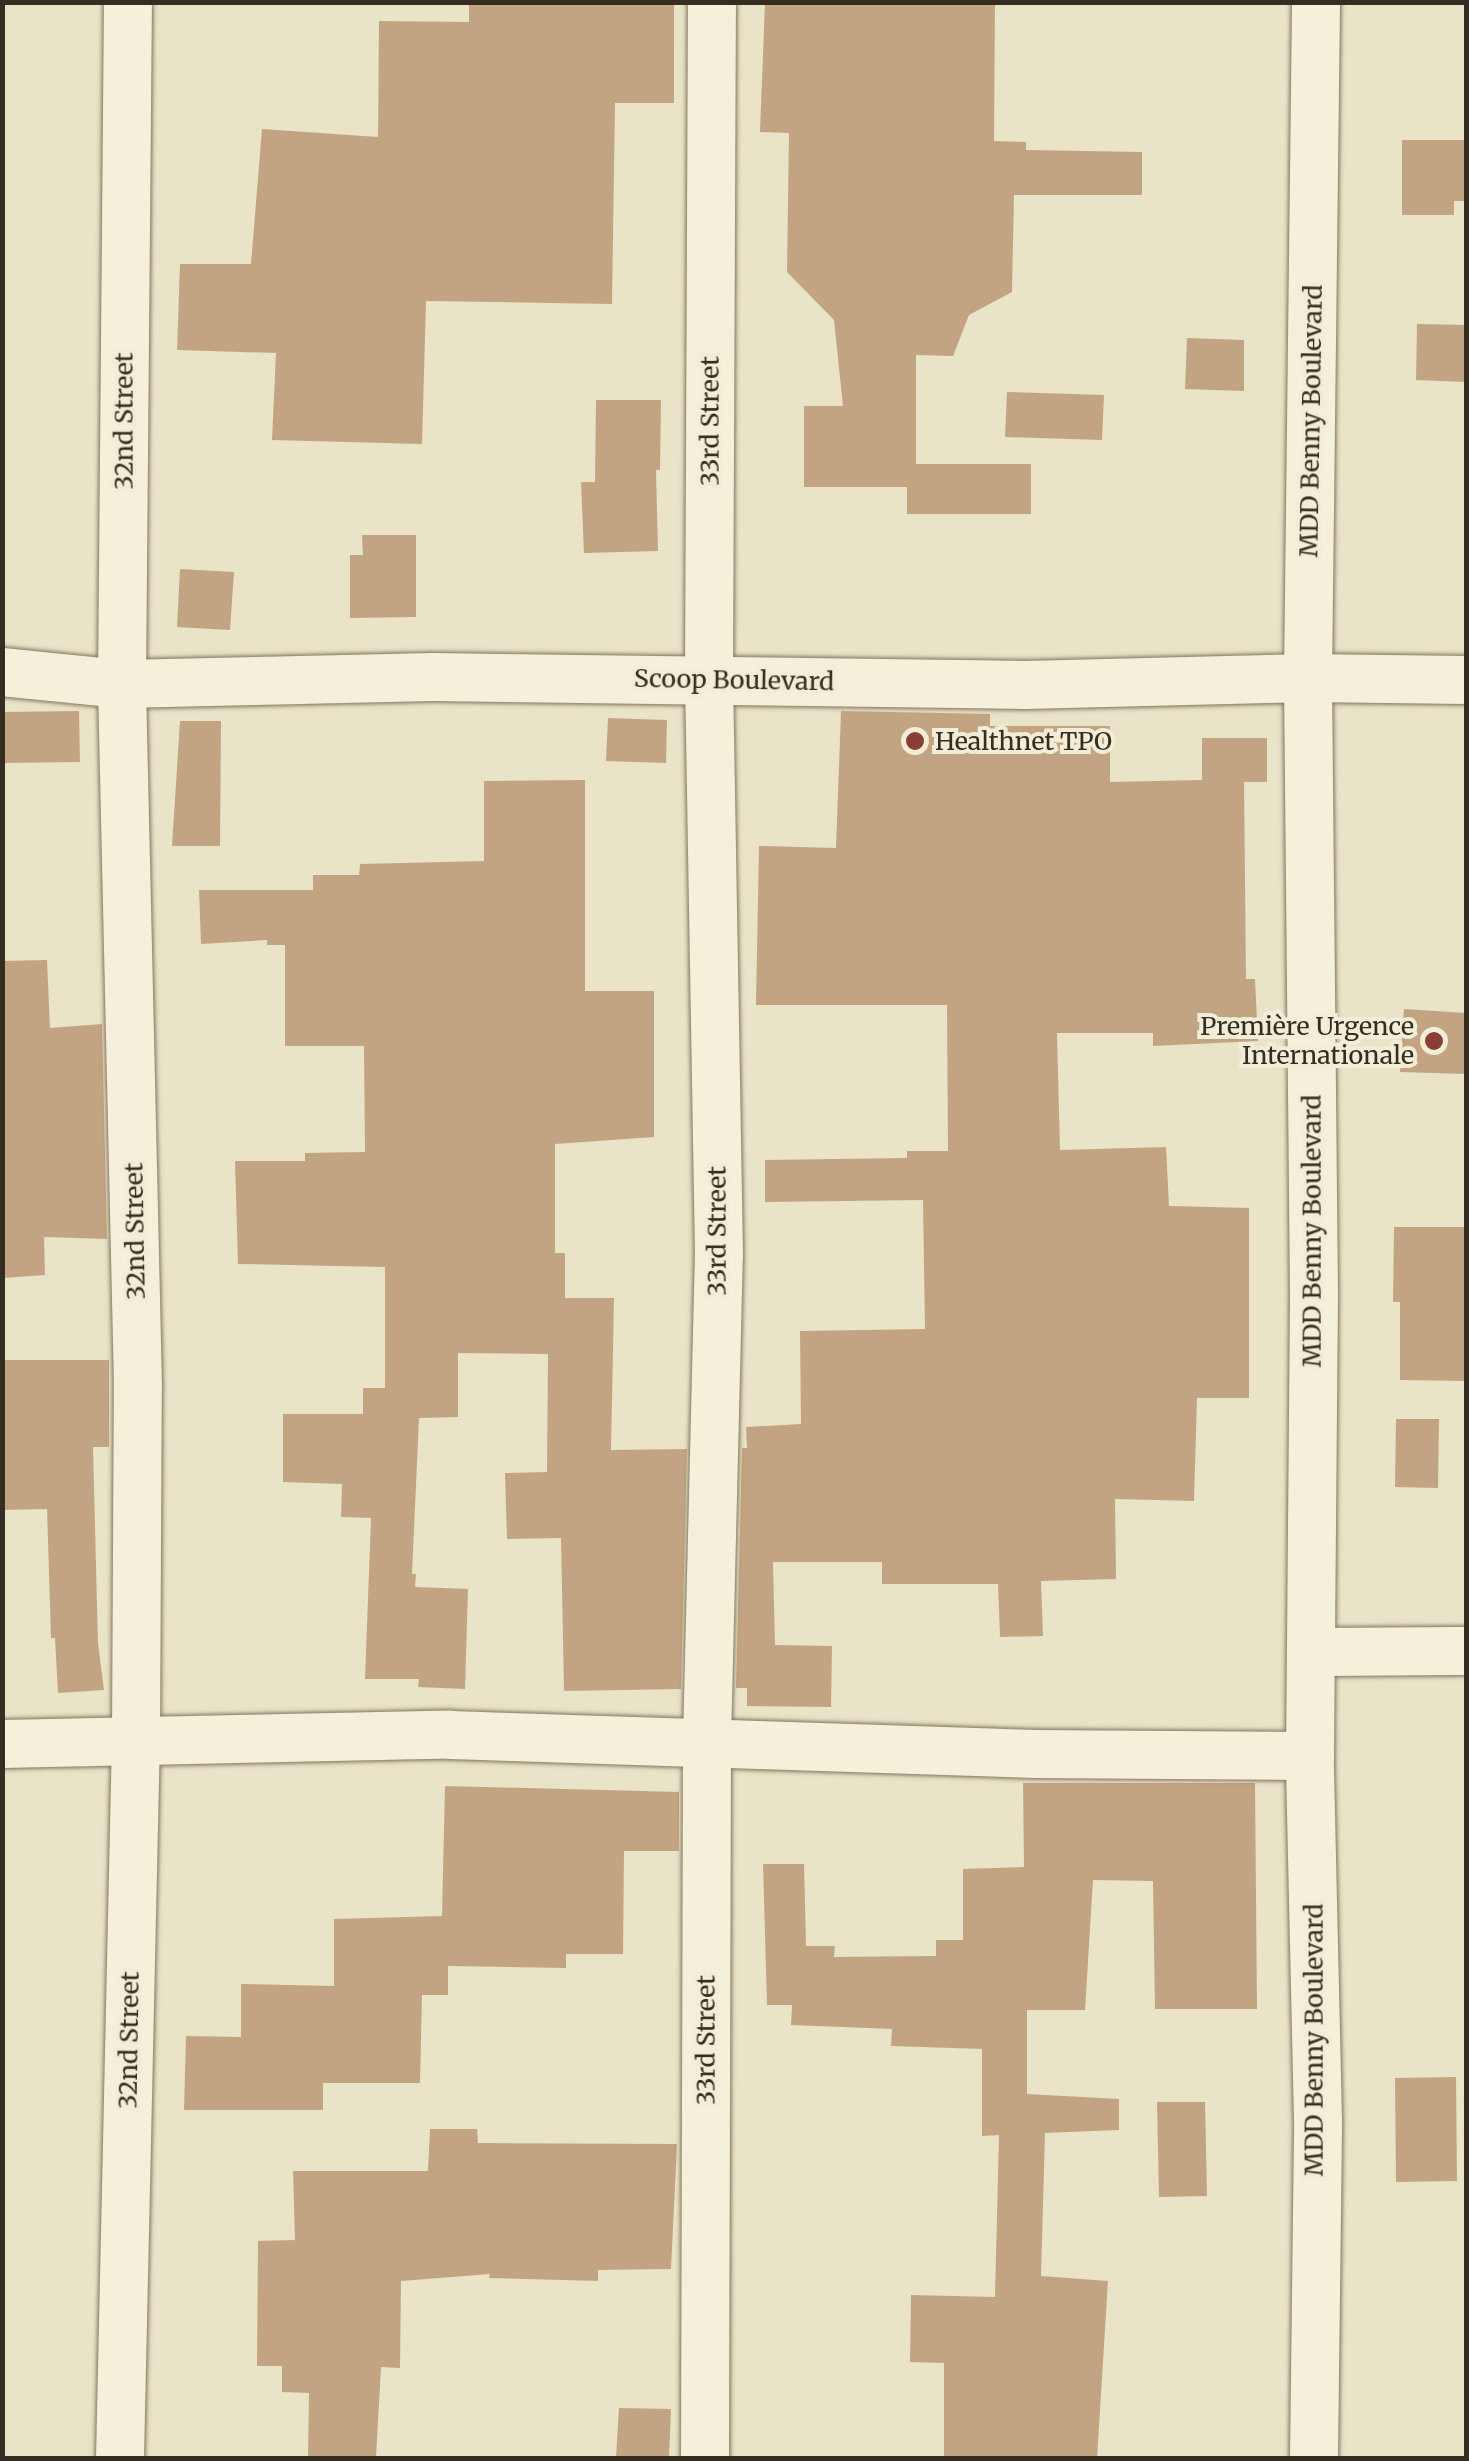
<!DOCTYPE html>
<meta charset="utf-8">
<style>
body{margin:0}
#map{position:relative;width:1469px;height:2461px;overflow:hidden;background:#e9e3c7;font-family:Merriweather,serif}
div>[style]{position:absolute}
.building>*{inset:0;background:#c3a482}
.roads{filter:drop-shadow(0 0 2px #83765f) drop-shadow(0 0 2px #83765f)}
.street>*{height:48px;margin:-24px;padding:0 24px;transform-origin:24px;border-radius:24px;background:#f5f0da}
.dots>*{width:28px;height:28px;translate:-50% -50%;box-sizing:border-box;border:5px solid #f2edd6;border-radius:50%}
span{translate:-50% -50%;white-space:nowrap;text-align:center;line-height:1.15;-webkit-text-stroke:8px #f2edd6;paint-order:stroke}
.street-label{font-size:25px;color:#352d21}
.poi-label{font-size:25px;color:#352d21}
.left{translate:0 -50%;text-align:left}
.right{translate:-100% -50%;text-align:right}
.frame{position:absolute;inset:0;border:5px solid #352d21;pointer-events:none}
</style>
<div id="map">
<div class="building">
<i style="clip-path:polygon(469px 2px,674px 2px,674px 103px,615px 103px,612px 304px,426px 301px,422px 444px,272px 440px,276px 353px,177px 350px,180px 264px,251px 264px,262px 129px,378px 137px,379px 21px,469px 22px)"></i>
<i style="clip-path:polygon(765px 2px,995px 2px,994px 141px,1026px 142px,1026px 150px,1142px 152px,1142px 195px,1014px 195px,1012px 292px,969px 315px,953px 356px,916px 355px,916px 464px,1031px 464px,1031px 514px,907px 514px,907px 487px,804px 487px,804px 406px,843px 406px,834px 320px,787px 272px,789px 133px,760px 132px)"></i>
<i style="clip-path:polygon(1402px 140px,1466px 140px,1466px 201px,1454px 201px,1454px 215px,1402px 215px)"></i>
<i style="clip-path:polygon(1417px 324px,1466px 325px,1466px 382px,1416px 380px)"></i>
<i style="clip-path:polygon(1187px 338px,1244px 340px,1244px 391px,1185px 389px)"></i>
<i style="clip-path:polygon(1007px 392px,1104px 395px,1102px 440px,1005px 437px)"></i>
<i style="clip-path:polygon(596px 400px,661px 400px,660px 470px,656px 470px,658px 551px,584px 553px,581px 482px,595px 482px)"></i>
<i style="clip-path:polygon(362px 535px,416px 535px,416px 617px,350px 618px,350px 555px,363px 555px)"></i>
<i style="clip-path:polygon(180px 569px,234px 572px,230px 630px,177px 627px)"></i>
<i style="clip-path:polygon(79px 711px,80px 762px,2px 763px,2px 712px)"></i>
<i style="clip-path:polygon(841px 711px,990px 714px,990px 726px,1110px 726px,1110px 782px,1202px 780px,1202px 738px,1267px 738px,1267px 782px,1244px 782px,1246px 979px,1255px 979px,1258px 1041px,1153px 1046px,1153px 1033px,1057px 1033px,1060px 1150px,1166px 1147px,1169px 1206px,1249px 1208px,1249px 1398px,1197px 1398px,1194px 1501px,1115px 1499px,1116px 1579px,1041px 1581px,1043px 1636px,1000px 1637px,998px 1584px,882px 1584px,882px 1562px,773px 1562px,775px 1645px,832px 1646px,831px 1707px,747px 1706px,747px 1688px,736px 1688px,742px 1448px,747px 1448px,746px 1427px,801px 1424px,800px 1331px,925px 1329px,923px 1200px,765px 1202px,765px 1160px,907px 1158px,907px 1151px,948px 1151px,947px 1005px,756px 1005px,759px 846px,836px 848px)"></i>
<i style="clip-path:polygon(608px 718px,667px 720px,666px 763px,606px 761px)"></i>
<i style="clip-path:polygon(180px 721px,221px 721px,220px 846px,172px 846px)"></i>
<i style="clip-path:polygon(585px 780px,585px 991px,654px 991px,654px 1137px,555px 1144px,555px 1253px,565px 1253px,565px 1298px,614px 1298px,611px 1450px,687px 1449px,681px 1689px,564px 1691px,561px 1538px,507px 1539px,505px 1473px,547px 1472px,548px 1354px,458px 1353px,458px 1417px,419px 1418px,412px 1574px,416px 1574px,415px 1587px,468px 1589px,465px 1689px,418px 1687px,419px 1679px,365px 1679px,371px 1518px,341px 1517px,342px 1484px,283px 1482px,283px 1414px,363px 1414px,363px 1388px,385px 1388px,385px 1267px,238px 1264px,235px 1161px,305px 1161px,305px 1153px,365px 1152px,364px 1046px,285px 1046px,285px 945px,267px 945px,267px 940px,201px 944px,199px 890px,313px 890px,313px 875px,359px 875px,360px 864px,484px 861px,484px 781px)"></i>
<i style="clip-path:polygon(47px 960px,50px 1028px,102px 1024px,107px 1239px,44px 1237px,45px 1275px,2px 1278px,2px 961px)"></i>
<i style="clip-path:polygon(1404px 1009px,1466px 1013px,1466px 1074px,1400px 1072px)"></i>
<i style="clip-path:polygon(1394px 1227px,1466px 1227px,1466px 1381px,1400px 1380px,1400px 1302px,1393px 1302px)"></i>
<i style="clip-path:polygon(2px 1360px,109px 1360px,109px 1447px,93px 1447px,98px 1643px,104px 1690px,58px 1693px,55px 1638px,51px 1638px,47px 1509px,2px 1510px)"></i>
<i style="clip-path:polygon(1396px 1419px,1439px 1419px,1438px 1488px,1395px 1487px)"></i>
<i style="clip-path:polygon(1023px 1783px,1255px 1783px,1257px 2009px,1155px 2009px,1153px 1881px,1093px 1880px,1085px 2010px,1027px 2010px,1027px 2094px,1119px 2099px,1119px 2130px,1045px 2133px,1041px 2276px,1108px 2281px,1097px 2458px,944px 2458px,944px 2363px,910px 2362px,911px 2295px,995px 2297px,999px 2135px,982px 2136px,982px 2049px,891px 2046px,892px 2029px,791px 2025px,792px 2005px,767px 2005px,763px 1864px,804px 1864px,806px 1946px,835px 1946px,834px 1957px,936px 1956px,936px 1940px,963px 1940px,963px 1869px,1024px 1867px)"></i>
<i style="clip-path:polygon(445px 1786px,679px 1792px,679px 1851px,624px 1851px,623px 1954px,566px 1954px,566px 1968px,448px 1966px,448px 1995px,422px 1995px,420px 2083px,323px 2083px,323px 2110px,184px 2110px,186px 2036px,241px 2037px,241px 1984px,334px 1986px,334px 1919px,442px 1916px)"></i>
<i style="clip-path:polygon(1456px 2077px,1457px 2181px,1396px 2182px,1395px 2078px)"></i>
<i style="clip-path:polygon(1157px 2102px,1205px 2102px,1207px 2196px,1159px 2197px)"></i>
<i style="clip-path:polygon(430px 2129px,477px 2129px,478px 2143px,677px 2144px,671px 2269px,598px 2270px,598px 2281px,489px 2278px,490px 2274px,401px 2281px,400px 2368px,381px 2367px,376px 2458px,308px 2458px,309px 2393px,282px 2392px,282px 2366px,257px 2366px,258px 2241px,295px 2240px,293px 2171px,428px 2171px)"></i>
<i style="clip-path:polygon(619px 2408px,671px 2409px,669px 2458px,616px 2458px)"></i>
</div>
<div class="roads">
<div class="street">
<i style="left:2px;top:672px;width:121px;rotate:5.7deg"></i>
<i style="left:122px;top:684px;width:311px;rotate:-1.3deg"></i>
<i style="left:433px;top:677px;width:592px;rotate:0.77deg"></i>
<i style="left:1025px;top:685px;width:283px;rotate:-1.4deg"></i>
<i style="left:1308px;top:678px;width:158px;rotate:0.7deg"></i>
<i style="left:1311px;top:1652px;width:155px;rotate:-0.4deg"></i>
<i style="left:2px;top:1744px;width:448px;rotate:-1.2deg"></i>
<i style="left:450px;top:1735px;width:586px;rotate:1.86deg"></i>
<i style="left:1036px;top:1754px;width:274px;rotate:0.4deg"></i>
<i style="left:120px;top:2458px;width:719px;rotate:-88.73deg"></i>
<i style="left:136px;top:1739px;width:353px;rotate:-89.7deg"></i>
<i style="left:138px;top:1386px;width:702px;rotate:-91.31deg"></i>
<i style="left:122px;top:684px;width:682px;rotate:-89.5deg"></i>
<i style="left:705px;top:2458px;width:717px;rotate:-89.84deg"></i>
<i style="left:707px;top:1741px;width:486px;rotate:-88.6deg"></i>
<i style="left:719px;top:1255px;width:577px;rotate:-90.99deg"></i>
<i style="left:709px;top:678px;width:676px;rotate:-89.75deg"></i>
<i style="left:1314px;top:2458px;width:337px;rotate:-89.3deg"></i>
<i style="left:1318px;top:2121px;width:365px;rotate:-91.3deg"></i>
<i style="left:1310px;top:1756px;width:461px;rotate:-89.5deg"></i>
<i style="left:1314px;top:1295px;width:617px;rotate:-90.56deg"></i>
<i style="left:1308px;top:678px;width:676px;rotate:-89.32deg"></i>
</div>
</div>
<div class="dots">
<i style="left:915px;top:741px;background:#8b3e35"></i>
<i style="left:1434px;top:1041px;background:#8b3e35"></i>
</div>
<div class="street-label">
<span style="left:124px;top:421px;rotate:-90deg">32nd Street</span>
<span style="left:710px;top:421px;rotate:-90deg">33rd Street</span>
<span style="left:1311px;top:421px;rotate:-89deg">MDD Benny Boulevard</span>
<span style="left:734px;top:680px;rotate:1deg">Scoop Boulevard</span>
<span style="left:135px;top:1231px;rotate:-91deg">32nd Street</span>
<span style="left:717px;top:1231px;rotate:-90deg">33rd Street</span>
<span style="left:1312px;top:1231px;rotate:-90deg">MDD Benny Boulevard</span>
<span style="left:129px;top:2040px;rotate:-89deg">32nd Street</span>
<span style="left:706px;top:2040px;rotate:-90deg">33rd Street</span>
<span style="left:1314px;top:2040px;rotate:-90deg">MDD Benny Boulevard</span>
</div>
<div class="poi-label">
<span class="left" style="left:935px;top:741px">Healthnet TPO</span>
<span class="right" style="left:1414px;top:1041px">Première Urgence<br>Internationale</span>
</div>
<div class="frame"></div>
</div>
